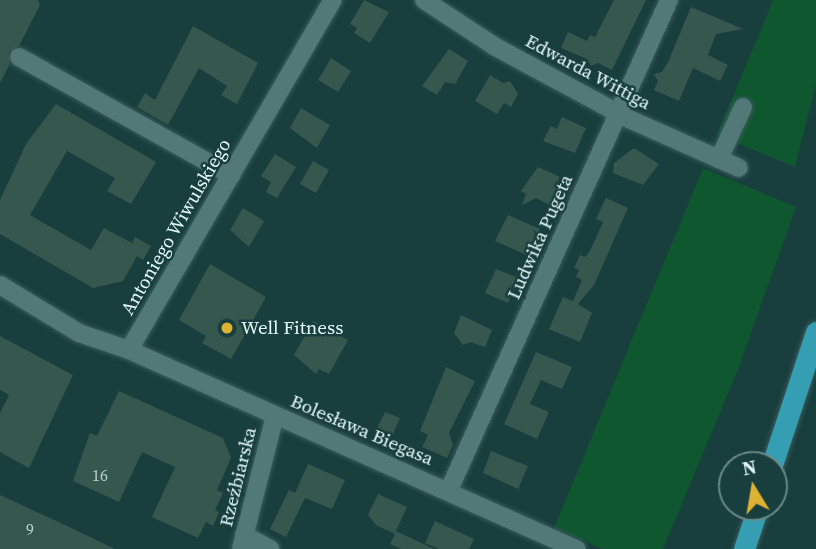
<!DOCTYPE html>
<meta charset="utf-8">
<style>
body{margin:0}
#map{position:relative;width:816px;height:549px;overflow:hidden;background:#183e3e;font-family:"Source Serif 4",serif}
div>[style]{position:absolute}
.green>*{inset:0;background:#0f572f}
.building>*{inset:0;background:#35574e}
.roads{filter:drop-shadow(0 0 2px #3b5b5c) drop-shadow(0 0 2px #3b5b5c)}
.minor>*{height:18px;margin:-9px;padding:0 9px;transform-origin:9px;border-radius:9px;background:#527878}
.major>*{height:21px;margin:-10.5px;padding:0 10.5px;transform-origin:10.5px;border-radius:10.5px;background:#359eb2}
.dots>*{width:19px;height:19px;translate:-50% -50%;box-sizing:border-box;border:4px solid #183e3e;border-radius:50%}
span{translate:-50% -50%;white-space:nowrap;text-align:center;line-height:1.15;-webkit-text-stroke:5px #183e3e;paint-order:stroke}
.number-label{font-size:16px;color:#b8d0ce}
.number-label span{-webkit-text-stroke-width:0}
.street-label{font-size:19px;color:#e4f8f8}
.poi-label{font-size:19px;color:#e4f8f8}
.left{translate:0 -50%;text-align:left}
.north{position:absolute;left:718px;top:451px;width:70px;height:70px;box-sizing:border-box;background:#183e3e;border:2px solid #6a8888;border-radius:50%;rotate:349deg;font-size:19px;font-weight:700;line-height:28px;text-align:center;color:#e4f8f8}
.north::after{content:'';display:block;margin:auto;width:24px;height:32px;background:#ddb233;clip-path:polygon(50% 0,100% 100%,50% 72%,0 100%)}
</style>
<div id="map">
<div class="green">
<i style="clip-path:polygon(773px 0,816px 0,816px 84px,795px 167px,717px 135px)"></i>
<i style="clip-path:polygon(703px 168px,796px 207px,739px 367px,663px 549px,603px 549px,554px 528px)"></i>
</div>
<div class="building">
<i style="clip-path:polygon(0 0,38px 0,40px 5px,19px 46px,9px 52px,10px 64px,0 83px)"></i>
<i style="clip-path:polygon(364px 0,389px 12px,370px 43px,354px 33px,357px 28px,350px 24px)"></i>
<i style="clip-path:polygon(614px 0,646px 0,612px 70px,598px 63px,591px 66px,587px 59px,561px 48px,568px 32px,587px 41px,590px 35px,595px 37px)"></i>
<i style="clip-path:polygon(691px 7px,743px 29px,716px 34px,708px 55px,728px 65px,720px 81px,693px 68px,679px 101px,654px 90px,658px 81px,654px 74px,662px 72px,668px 62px)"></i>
<i style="clip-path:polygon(193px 26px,258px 63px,237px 104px,221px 95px,227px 86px,199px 68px,168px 125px,137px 107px,145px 93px,155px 100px)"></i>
<i style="clip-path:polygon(449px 49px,468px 61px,455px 84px,445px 82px,437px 95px,422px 86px)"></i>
<i style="clip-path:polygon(331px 58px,351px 71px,338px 92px,318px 80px)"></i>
<i style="clip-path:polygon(490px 75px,503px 83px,510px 81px,518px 94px,511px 107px,504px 103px,497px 114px,475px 101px)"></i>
<i style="clip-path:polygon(56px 104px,156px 162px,131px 204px,107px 191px,115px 178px,67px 151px,30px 215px,91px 250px,104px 228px,132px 243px,135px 237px,151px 246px,143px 260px,137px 256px,123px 281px,93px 288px,0 234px,0 200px,26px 144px)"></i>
<i style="clip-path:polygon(301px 108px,330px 125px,317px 148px,290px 128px)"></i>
<i style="clip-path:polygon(562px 117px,586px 128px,575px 153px,543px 141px,551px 126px,557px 129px)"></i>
<i style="clip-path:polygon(634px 148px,659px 164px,643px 185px,613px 173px,614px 163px)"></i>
<i style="clip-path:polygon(275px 154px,296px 167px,277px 198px,266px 192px,271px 182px,261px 176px)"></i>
<i style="clip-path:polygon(313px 161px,329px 170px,316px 193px,300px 184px)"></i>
<i style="clip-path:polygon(538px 167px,563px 178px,555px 195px,560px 210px,536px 198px,522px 205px,526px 194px,521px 191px)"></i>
<i style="clip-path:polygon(606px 198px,628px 208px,594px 285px,578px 304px,592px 313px,580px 342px,549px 329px,563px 297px,573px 301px,582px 280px,576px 277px,579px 270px,574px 268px,580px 255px,585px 257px,590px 251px,603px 222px,596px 219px)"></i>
<i style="clip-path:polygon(243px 208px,264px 221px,249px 247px,230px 230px)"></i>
<i style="clip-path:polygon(508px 215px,540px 229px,531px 257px,495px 241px)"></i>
<i style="clip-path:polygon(210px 264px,266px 297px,231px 359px,202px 343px,206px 336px,179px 320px)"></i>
<i style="clip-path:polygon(496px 269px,519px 278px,508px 303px,485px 293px)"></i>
<i style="clip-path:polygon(461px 315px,492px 330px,485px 347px,470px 342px,463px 345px,454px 333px)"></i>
<i style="clip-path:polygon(313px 321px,348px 340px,329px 374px,319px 369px,316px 374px,294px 355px)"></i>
<i style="clip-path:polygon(0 336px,73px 375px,29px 468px,0 452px,0 413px,9px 395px,0 390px)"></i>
<i style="clip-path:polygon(536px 352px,572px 367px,562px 389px,541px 380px,530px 404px,549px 412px,537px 439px,504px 424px)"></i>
<i style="clip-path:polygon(446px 367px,475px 381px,449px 433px,453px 445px,447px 458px,422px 447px,428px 435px,420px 431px)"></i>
<i style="clip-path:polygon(119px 391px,223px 438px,231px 458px,217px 490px,223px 493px,215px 510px,219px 512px,213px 526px,206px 522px,198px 538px,152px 517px,175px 467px,142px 452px,119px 502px,73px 481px,90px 433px,97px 436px)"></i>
<i style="clip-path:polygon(385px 412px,400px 418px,393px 434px,377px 428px)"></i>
<i style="clip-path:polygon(491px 451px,528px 466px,518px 489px,483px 473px)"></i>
<i style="clip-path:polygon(308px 464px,345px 480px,332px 509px,305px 498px,286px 537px,270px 529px,289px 490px,295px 493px)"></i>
<i style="clip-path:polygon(378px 494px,407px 507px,396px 531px,434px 549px,401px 549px,390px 544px,395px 534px,376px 525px,368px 515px)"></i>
<i style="clip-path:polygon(0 495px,63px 524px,115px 549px,0 549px)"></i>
<i style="clip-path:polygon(435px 521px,474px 539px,469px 549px,439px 549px,425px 543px)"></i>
</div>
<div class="roads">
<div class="minor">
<i style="left:424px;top:0;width:84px;rotate:33.3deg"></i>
<i style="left:494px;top:46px;width:153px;rotate:28.4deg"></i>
<i style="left:629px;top:119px;width:120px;rotate:24deg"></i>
<i style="left:19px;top:57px;width:243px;rotate:29.1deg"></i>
<i style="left:719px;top:159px;width:57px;rotate:-65.2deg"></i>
<i style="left:0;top:285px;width:92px;rotate:31.3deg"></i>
<i style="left:79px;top:333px;width:53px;rotate:18.8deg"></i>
<i style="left:129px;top:350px;width:490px;rotate:24deg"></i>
<i style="left:129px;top:350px;width:405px;rotate:-59.8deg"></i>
<i style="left:449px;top:490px;width:537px;rotate:-65.82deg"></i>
<i style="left:244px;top:535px;width:30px;rotate:28deg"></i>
<i style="left:241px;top:549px;width:137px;rotate:-75.7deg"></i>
</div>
<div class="major">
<i style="left:772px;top:465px;width:140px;rotate:-71.7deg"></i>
<i style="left:744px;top:549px;width:44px;rotate:-71.6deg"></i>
</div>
</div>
<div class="dots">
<i style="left:227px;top:328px;background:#ddb233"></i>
</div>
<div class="number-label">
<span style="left:100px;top:475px">16</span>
<span style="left:30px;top:529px">9</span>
</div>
<div class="street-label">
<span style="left:588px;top:72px;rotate:28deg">Edwarda Wittiga</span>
<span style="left:176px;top:227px;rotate:-60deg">Antoniego Wiwulskiego</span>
<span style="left:540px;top:237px;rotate:-66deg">Ludwika Pugeta</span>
<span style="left:362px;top:430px;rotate:23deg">Bolesława Biegasa</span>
<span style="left:238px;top:477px;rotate:-76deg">Rzeźbiarska</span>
</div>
<div class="poi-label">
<span class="left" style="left:241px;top:328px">Well Fitness</span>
</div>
<div class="north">N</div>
</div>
